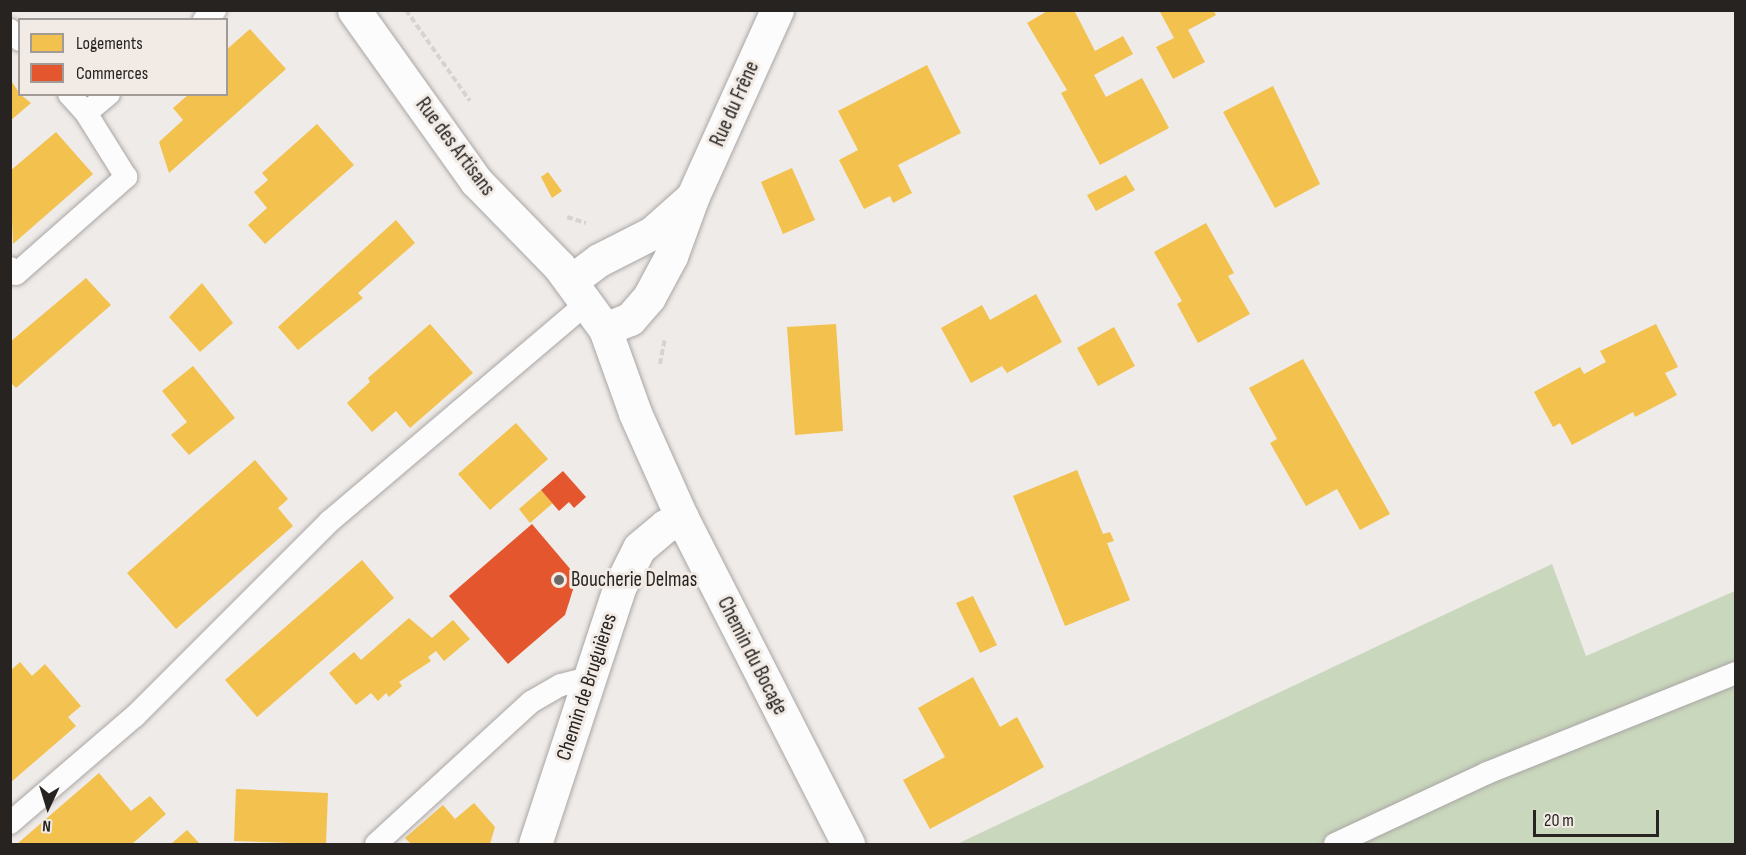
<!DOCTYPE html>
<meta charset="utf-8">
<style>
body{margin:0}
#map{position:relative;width:1746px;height:855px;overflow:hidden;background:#efebe8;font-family:"Sofia Sans Condensed",sans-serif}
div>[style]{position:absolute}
.green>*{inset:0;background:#c9d7bc}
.homes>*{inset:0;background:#f2c14e}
.shops>*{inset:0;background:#e4572e}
.path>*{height:4px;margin-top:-2px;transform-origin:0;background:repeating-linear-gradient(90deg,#d6d4d3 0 6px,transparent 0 9px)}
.roads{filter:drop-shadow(0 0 2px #a9a6a4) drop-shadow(0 0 2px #a9a6a4)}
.lane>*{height:22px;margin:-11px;padding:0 11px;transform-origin:11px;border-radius:11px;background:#fdfcfc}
.street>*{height:33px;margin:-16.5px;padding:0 16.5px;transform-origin:16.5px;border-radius:16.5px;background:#fdfcfc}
.secondary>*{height:33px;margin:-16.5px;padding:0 16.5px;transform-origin:16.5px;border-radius:16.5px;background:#fdfcfc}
.dots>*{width:16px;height:16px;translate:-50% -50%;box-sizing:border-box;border:3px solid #f2ebe5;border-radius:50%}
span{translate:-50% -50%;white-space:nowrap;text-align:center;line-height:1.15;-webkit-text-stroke:6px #f2ebe5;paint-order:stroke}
.street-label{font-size:21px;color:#262321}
.poi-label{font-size:21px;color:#262321}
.left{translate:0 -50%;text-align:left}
.frame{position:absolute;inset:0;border:12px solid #262321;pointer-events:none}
.legend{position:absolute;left:18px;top:18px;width:210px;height:78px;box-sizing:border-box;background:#f2ebe5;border:2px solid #a09b97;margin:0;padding:8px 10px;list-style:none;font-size:18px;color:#262321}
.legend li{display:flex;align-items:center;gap:12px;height:30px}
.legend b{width:30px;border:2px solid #a09b97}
.north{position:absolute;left:18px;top:777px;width:60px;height:60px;-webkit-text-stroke:4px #f2ebe5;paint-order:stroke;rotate:184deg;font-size:16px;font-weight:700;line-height:24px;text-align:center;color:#262321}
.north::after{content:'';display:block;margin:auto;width:21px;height:27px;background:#262321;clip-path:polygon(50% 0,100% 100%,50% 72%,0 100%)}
.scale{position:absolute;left:1533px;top:810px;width:126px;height:27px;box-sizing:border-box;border:3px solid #262321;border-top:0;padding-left:8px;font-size:18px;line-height:21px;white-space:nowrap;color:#262321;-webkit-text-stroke:4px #f2ebe5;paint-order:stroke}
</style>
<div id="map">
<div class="green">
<i style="clip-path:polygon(1552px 564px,1586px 656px,1735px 591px,1735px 844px,957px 844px)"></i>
</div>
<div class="homes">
<i style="clip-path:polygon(1049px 10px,1074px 10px,1095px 51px,1123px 36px,1133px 54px,1094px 75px,1106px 97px,1142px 78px,1169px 128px,1100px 165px,1061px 93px,1067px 90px,1027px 23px)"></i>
<i style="clip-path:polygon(1159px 10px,1213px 10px,1216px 15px,1188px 30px,1205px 62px,1173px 79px,1156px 47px,1174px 38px)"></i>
<i style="clip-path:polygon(250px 29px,286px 69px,169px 173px,159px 142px,183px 120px,173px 108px,189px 94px,226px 94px,226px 50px)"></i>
<i style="clip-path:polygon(927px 65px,961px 133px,898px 165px,912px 193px,893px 203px,890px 196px,864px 209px,839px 160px,858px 150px,838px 111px)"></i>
<i style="clip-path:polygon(10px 79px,20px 94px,31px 103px,10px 121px)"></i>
<i style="clip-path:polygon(1273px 86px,1320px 184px,1275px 208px,1223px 112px)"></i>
<i style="clip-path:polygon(317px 124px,354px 165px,265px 244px,248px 225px,267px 208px,254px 192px,268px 180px,262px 173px)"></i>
<i style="clip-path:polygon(56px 132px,93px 174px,13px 244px,10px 171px)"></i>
<i style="clip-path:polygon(792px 168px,815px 220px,783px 234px,761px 182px)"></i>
<i style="clip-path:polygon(548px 172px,562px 191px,552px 198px,541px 177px)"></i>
<i style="clip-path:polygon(1126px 175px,1135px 190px,1096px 211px,1087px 195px)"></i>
<i style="clip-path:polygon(396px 220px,415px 243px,358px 293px,363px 298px,298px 350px,278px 327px)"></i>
<i style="clip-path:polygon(1206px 223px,1234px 273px,1228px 276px,1250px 314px,1198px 343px,1177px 304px,1182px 301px,1154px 252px)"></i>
<i style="clip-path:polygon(86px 278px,111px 305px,16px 388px,10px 382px,10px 342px)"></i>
<i style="clip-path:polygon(202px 283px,233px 323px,200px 352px,169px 317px)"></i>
<i style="clip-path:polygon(1036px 294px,1062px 342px,1007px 373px,1002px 366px,971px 383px,941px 328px,982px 305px,990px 320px)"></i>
<i style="clip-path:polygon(430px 324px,473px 373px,410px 428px,396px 411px,372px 432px,347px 403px,370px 382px,368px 378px)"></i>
<i style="clip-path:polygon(836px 324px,843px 431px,795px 435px,787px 327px)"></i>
<i style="clip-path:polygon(1656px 324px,1678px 367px,1665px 373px,1677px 395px,1635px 417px,1633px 412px,1572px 445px,1560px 423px,1553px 427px,1534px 392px,1580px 367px,1584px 374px,1606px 362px,1600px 351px)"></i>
<i style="clip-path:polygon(1114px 327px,1135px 366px,1098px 386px,1077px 348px)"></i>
<i style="clip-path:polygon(1303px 359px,1390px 514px,1360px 530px,1337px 489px,1306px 506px,1270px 443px,1277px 439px,1249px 388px)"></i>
<i style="clip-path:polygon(193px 366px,235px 418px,189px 455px,171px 435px,187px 422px,162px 391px)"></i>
<i style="clip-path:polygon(516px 423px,548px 459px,490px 510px,458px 474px)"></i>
<i style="clip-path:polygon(255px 460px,288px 499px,278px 508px,293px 526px,176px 629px,127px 573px)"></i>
<i style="clip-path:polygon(1077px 470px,1103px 534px,1110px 532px,1114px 541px,1107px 543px,1130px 600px,1065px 626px,1013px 496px)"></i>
<i style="clip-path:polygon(541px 490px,553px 503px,530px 523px,519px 509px)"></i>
<i style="clip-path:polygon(362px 560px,394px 598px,257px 717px,225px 680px)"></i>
<i style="clip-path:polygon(973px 596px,997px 645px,980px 653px,956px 603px)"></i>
<i style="clip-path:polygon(409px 618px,432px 638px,453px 620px,470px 639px,444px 661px,436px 651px,428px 657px,431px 661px,399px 682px,402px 686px,389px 697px,386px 693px,378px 701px,371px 693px,356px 705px,329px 673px,354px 652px,361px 660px)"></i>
<i style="clip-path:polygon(20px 662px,32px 676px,45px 664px,81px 706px,68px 717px,76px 726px,10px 783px,10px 671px)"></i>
<i style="clip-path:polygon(973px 677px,1000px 727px,1017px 717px,1044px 767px,930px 829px,903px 780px,945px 757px,918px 708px)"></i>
<i style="clip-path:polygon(99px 773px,131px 811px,150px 796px,166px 814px,132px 844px,17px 844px)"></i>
<i style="clip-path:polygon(236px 789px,328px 793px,326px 844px,234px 841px)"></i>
<i style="clip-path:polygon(474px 803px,495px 827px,490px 844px,411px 844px,405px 838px,443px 805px,455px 819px)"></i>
<i style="clip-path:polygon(187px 830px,200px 844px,171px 844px)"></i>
</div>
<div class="shops">
<i style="clip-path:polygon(563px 471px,586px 497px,574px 508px,569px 502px,559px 511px,541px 490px)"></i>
<i style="clip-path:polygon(532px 524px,577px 577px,565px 615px,508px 664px,449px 596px)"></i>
</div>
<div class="path">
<i style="left:406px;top:10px;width:111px;rotate:54.9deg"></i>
<i style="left:567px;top:217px;width:20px;rotate:18deg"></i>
<i style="left:660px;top:364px;width:25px;rotate:-79deg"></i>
</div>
<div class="roads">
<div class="lane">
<i style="left:204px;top:20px;width:15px;rotate:-42deg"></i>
<i style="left:10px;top:30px;width:14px;rotate:45deg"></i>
<i style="left:86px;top:113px;width:30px;rotate:-40deg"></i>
<i style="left:10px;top:268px;width:8px;rotate:45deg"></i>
<i style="left:16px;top:274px;width:147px;rotate:-41.4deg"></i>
<i style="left:126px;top:177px;width:75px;rotate:-122deg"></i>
<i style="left:86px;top:113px;width:25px;rotate:-132deg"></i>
<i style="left:10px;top:823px;width:165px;rotate:-40.6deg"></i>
<i style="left:135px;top:716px;width:276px;rotate:-45deg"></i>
<i style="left:330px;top:521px;width:337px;rotate:-40.3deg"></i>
<i style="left:376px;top:844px;width:210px;rotate:-42.5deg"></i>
<i style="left:531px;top:702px;width:34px;rotate:-30deg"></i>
<i style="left:561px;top:685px;width:30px;rotate:-14deg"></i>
<i style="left:1335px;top:844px;width:168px;rotate:-25deg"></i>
<i style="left:1487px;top:773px;width:268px;rotate:-21.9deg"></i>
</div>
<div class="street">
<i style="left:571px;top:281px;width:35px;rotate:-37deg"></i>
<i style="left:599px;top:260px;width:59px;rotate:-27deg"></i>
<i style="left:652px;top:233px;width:50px;rotate:-41.7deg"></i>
<i style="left:605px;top:329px;width:27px;rotate:-22deg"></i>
<i style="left:630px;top:319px;width:29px;rotate:-49deg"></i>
<i style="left:649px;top:297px;width:47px;rotate:-61.8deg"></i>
<i style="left:671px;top:256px;width:64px;rotate:-69.9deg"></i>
<i style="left:693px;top:196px;width:204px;rotate:-65.7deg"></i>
<i style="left:535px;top:844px;width:272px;rotate:-71.8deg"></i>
<i style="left:620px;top:586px;width:42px;rotate:-63.4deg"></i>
<i style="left:639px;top:548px;width:34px;rotate:-40deg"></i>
<i style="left:665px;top:526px;width:19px;rotate:-25deg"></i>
</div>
<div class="secondary">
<i style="left:354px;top:10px;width:210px;rotate:54.5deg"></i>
<i style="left:476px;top:181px;width:119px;rotate:45.7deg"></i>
<i style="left:559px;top:266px;width:78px;rotate:53.9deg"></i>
<i style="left:605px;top:329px;width:89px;rotate:70.3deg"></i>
<i style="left:635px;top:413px;width:115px;rotate:65.9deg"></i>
<i style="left:682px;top:518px;width:366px;rotate:63deg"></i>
</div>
</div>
<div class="dots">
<i style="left:559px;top:580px;background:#6c6967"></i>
</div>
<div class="street-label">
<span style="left:735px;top:104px;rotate:-66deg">Rue du Frêne</span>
<span style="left:455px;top:147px;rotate:53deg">Rue des Artisans</span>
<span style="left:752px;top:656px;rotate:63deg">Chemin du Bocage</span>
<span style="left:587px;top:687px;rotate:-72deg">Chemin de Bruguières</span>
</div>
<div class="poi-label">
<span class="left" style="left:571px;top:580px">Boucherie Delmas</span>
</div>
<div class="frame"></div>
<ul class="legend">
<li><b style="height:16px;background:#f2c14e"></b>Logements</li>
<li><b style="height:16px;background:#e4572e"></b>Commerces</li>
</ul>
<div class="north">N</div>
<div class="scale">20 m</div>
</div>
